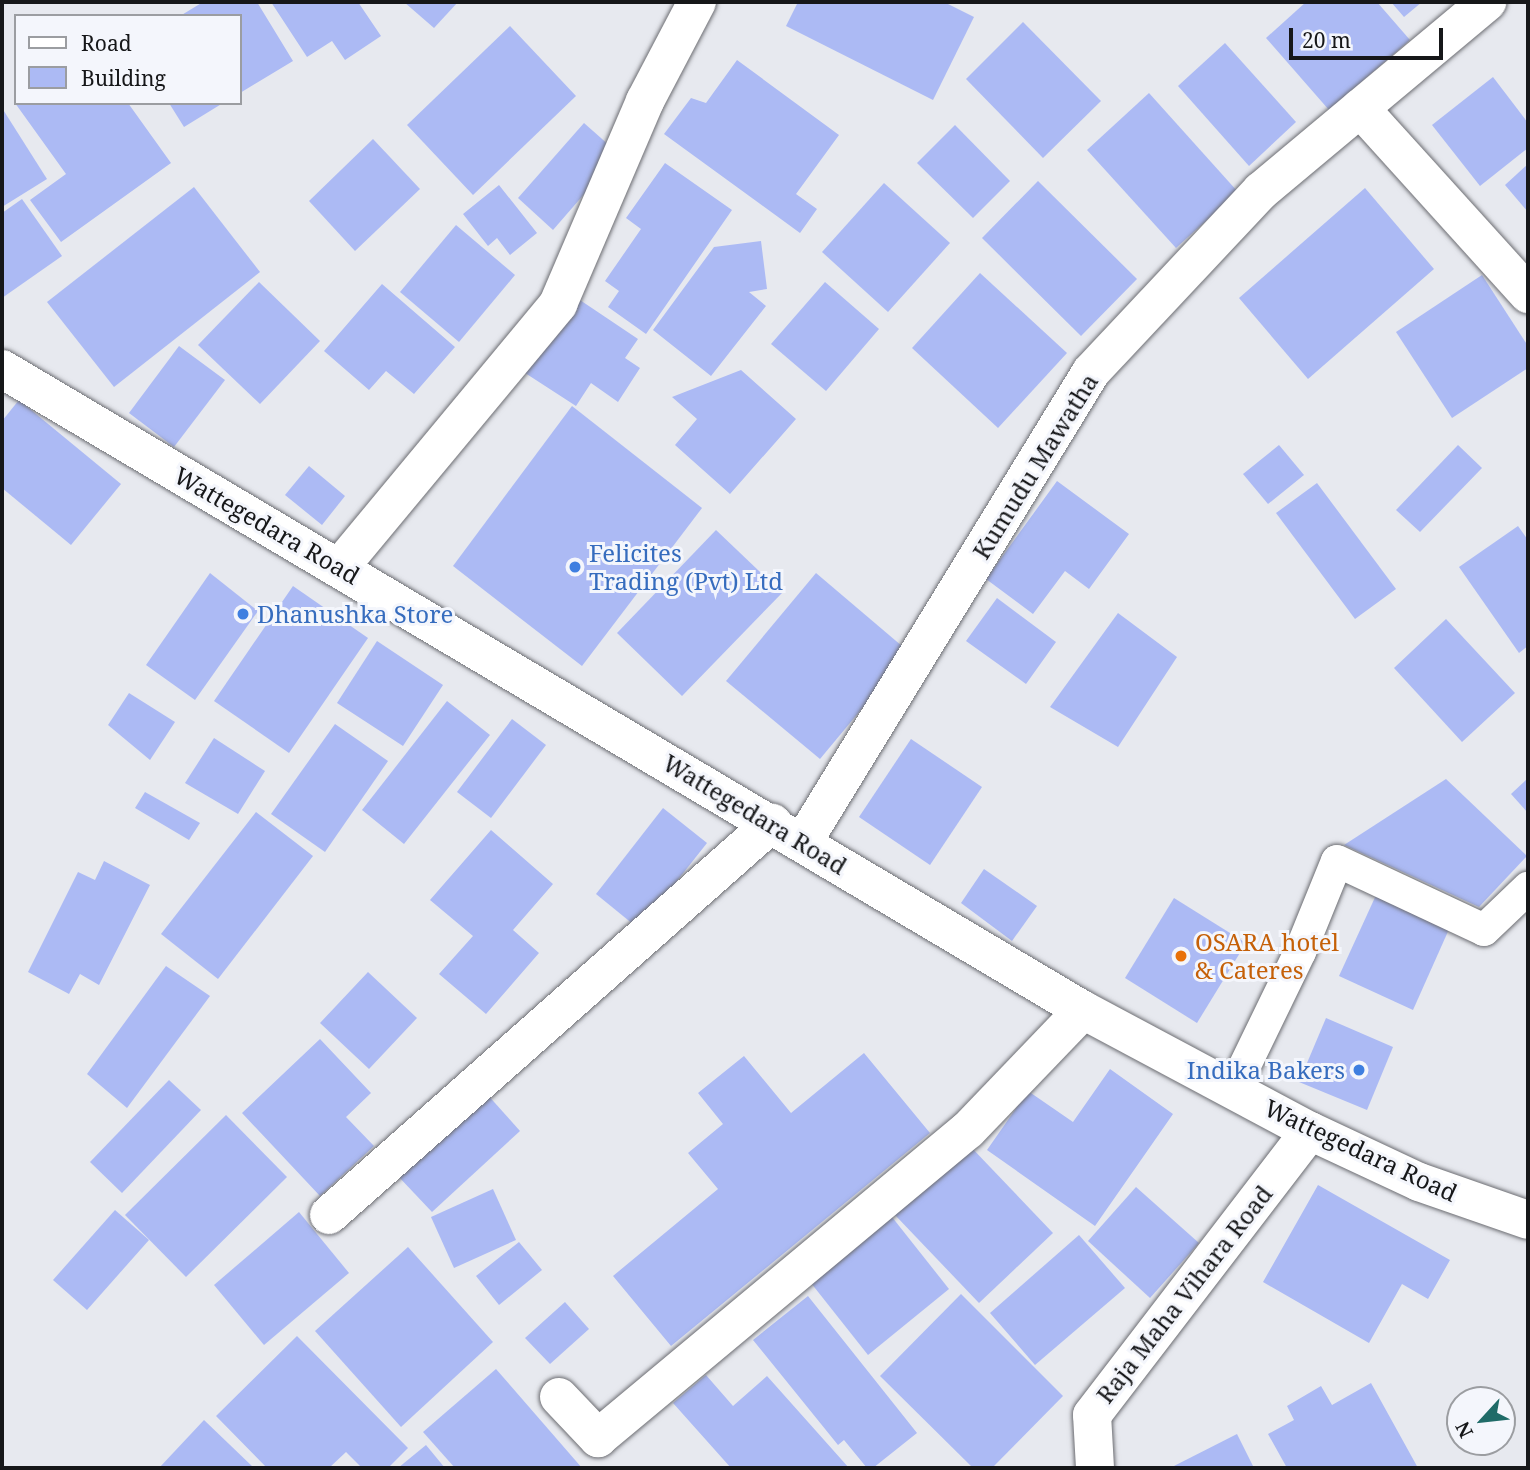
<!DOCTYPE html>
<style>
body{margin:0}
#map{position:relative;width:1530px;height:1470px;overflow:hidden;background:#e7e9ef;font-family:"Noto Serif",serif}
div>[style]{position:absolute}
.building>*{inset:0;background:#acbaf4}
.roads{filter:drop-shadow(0 0 2px #6c6d72) drop-shadow(0 0 2px #6c6d72)}
.service>*{height:32px;margin:-16px;padding:0 16px;transform-origin:16px;border-radius:16px;background:#fff}
.minor>*{height:38px;margin:-19px;padding:0 19px;transform-origin:19px;border-radius:19px;background:#fff}
.tertiary>*{height:38px;margin:-19px;padding:0 19px;transform-origin:19px;border-radius:19px;background:#fff}
.dots>*{width:19px;height:19px;translate:-50% -50%;box-sizing:border-box;border:4px solid #f4f6fc;border-radius:50%}
span{translate:-50% -50%;white-space:nowrap;text-align:center;line-height:1.15;-webkit-text-stroke:6px #f4f6fc;paint-order:stroke}
.street-label{font-size:24px;color:#161719}
.shop-label{font-size:24px;color:#366cbe}
.left{translate:0 -50%;text-align:left}
.right{translate:-100% -50%;text-align:right}
.food-label{font-size:24px;color:#c56008}
.frame{position:absolute;inset:0;border:4px solid #161719;pointer-events:none}
.legend{position:absolute;left:14px;top:14px;width:228px;height:91px;box-sizing:border-box;background:#f4f6fc;border:2px solid #9b9da1;margin:0;padding:9px 12px;list-style:none;font-size:21px;color:#161719}
.legend li{display:flex;align-items:center;gap:14px;height:35px}
.legend b{width:35px;border:2px solid #9b9da1}
.north{position:absolute;left:1446px;top:1386px;width:70px;height:70px;box-sizing:border-box;background:#f4f6fc;border:2px solid #9b9da1;border-radius:50%;rotate:243deg;font-size:19px;font-weight:700;line-height:28px;text-align:center;color:#161719}
.north::after{content:'';display:block;margin:auto;width:24px;height:32px;background:#1f6b68;clip-path:polygon(50% 0,100% 100%,50% 72%,0 100%)}
.scale{position:absolute;left:1289px;top:28px;width:154px;height:32px;box-sizing:border-box;border:4px solid #161719;border-top:0;padding-left:9px;font-size:21px;line-height:24px;white-space:nowrap;color:#161719;-webkit-text-stroke:5px #f4f6fc;paint-order:stroke}
</style>
<div id="map">
<div class="building">
<i style="clip-path:polygon(203px 2px,257px 2px,293px 61px,240px 93px,240px 16px,180px 16px)"></i>
<i style="clip-path:polygon(271px 2px,358px 2px,381px 36px,345px 60px,332px 41px,307px 57px)"></i>
<i style="clip-path:polygon(404px 2px,458px 2px,434px 28px)"></i>
<i style="clip-path:polygon(798px 2px,944px 2px,974px 17px,933px 100px,786px 26px)"></i>
<i style="clip-path:polygon(1306px 2px,1377px 2px,1410px 40px,1329px 110px,1266px 38px)"></i>
<i style="clip-path:polygon(1391px 2px,1422px 2px,1404px 17px)"></i>
<i style="clip-path:polygon(1023px 22px,1101px 101px,1043px 158px,966px 79px)"></i>
<i style="clip-path:polygon(510px 26px,576px 96px,473px 195px,407px 125px)"></i>
<i style="clip-path:polygon(1225px 43px,1296px 122px,1249px 166px,1178px 86px)"></i>
<i style="clip-path:polygon(737px 60px,839px 135px,796px 194px,817px 209px,800px 233px,664px 134px,691px 98px,706px 103px)"></i>
<i style="clip-path:polygon(1493px 77px,1528px 123px,1528px 148px,1480px 186px,1432px 125px)"></i>
<i style="clip-path:polygon(1149px 93px,1238px 192px,1176px 248px,1087px 150px)"></i>
<i style="clip-path:polygon(15px 103px,128px 103px,171px 163px,61px 242px,30px 200px,66px 174px)"></i>
<i style="clip-path:polygon(169px 103px,223px 103px,184px 127px)"></i>
<i style="clip-path:polygon(2px 108px,47px 179px,2px 207px)"></i>
<i style="clip-path:polygon(584px 123px,619px 154px,553px 230px,518px 198px)"></i>
<i style="clip-path:polygon(955px 125px,1010px 181px,973px 218px,917px 163px)"></i>
<i style="clip-path:polygon(373px 139px,420px 189px,355px 251px,309px 201px)"></i>
<i style="clip-path:polygon(665px 163px,732px 210px,646px 334px,608px 307px,619px 291px,605px 281px,641px 229px,626px 218px)"></i>
<i style="clip-path:polygon(1528px 164px,1528px 212px,1505px 185px)"></i>
<i style="clip-path:polygon(1038px 181px,1137px 279px,1081px 336px,982px 238px)"></i>
<i style="clip-path:polygon(884px 183px,950px 243px,888px 312px,822px 252px)"></i>
<i style="clip-path:polygon(499px 185px,537px 233px,510px 255px,497px 238px,488px 246px,463px 214px)"></i>
<i style="clip-path:polygon(194px 187px,260px 272px,114px 387px,47px 302px)"></i>
<i style="clip-path:polygon(1365px 188px,1434px 269px,1308px 379px,1239px 298px)"></i>
<i style="clip-path:polygon(22px 199px,62px 256px,2px 298px,2px 213px)"></i>
<i style="clip-path:polygon(456px 225px,515px 275px,459px 342px,400px 292px)"></i>
<i style="clip-path:polygon(761px 241px,767px 289px,749px 292px,766px 306px,711px 376px,653px 330px,714px 247px)"></i>
<i style="clip-path:polygon(980px 273px,1067px 353px,998px 428px,912px 348px)"></i>
<i style="clip-path:polygon(1482px 275px,1528px 346px,1528px 368px,1452px 418px,1396px 332px)"></i>
<i style="clip-path:polygon(259px 282px,320px 341px,260px 404px,198px 345px)"></i>
<i style="clip-path:polygon(825px 282px,879px 329px,826px 391px,771px 344px)"></i>
<i style="clip-path:polygon(382px 284px,455px 347px,414px 394px,386px 371px,369px 390px,324px 351px)"></i>
<i style="clip-path:polygon(571px 294px,638px 339px,625px 358px,640px 368px,618px 402px,591px 383px,576px 406px,522px 371px)"></i>
<i style="clip-path:polygon(179px 346px,225px 380px,174px 447px,129px 413px)"></i>
<i style="clip-path:polygon(741px 370px,796px 419px,730px 494px,675px 445px,697px 419px,672px 397px)"></i>
<i style="clip-path:polygon(19px 400px,121px 484px,71px 545px,2px 488px,2px 421px)"></i>
<i style="clip-path:polygon(572px 406px,702px 508px,582px 666px,453px 566px)"></i>
<i style="clip-path:polygon(1279px 445px,1304px 475px,1268px 504px,1243px 474px)"></i>
<i style="clip-path:polygon(1458px 445px,1482px 468px,1420px 532px,1396px 510px)"></i>
<i style="clip-path:polygon(309px 466px,345px 496px,322px 525px,285px 495px)"></i>
<i style="clip-path:polygon(1057px 481px,1129px 534px,1089px 589px,1065px 571px,1033px 614px,986px 579px)"></i>
<i style="clip-path:polygon(1317px 483px,1396px 589px,1355px 619px,1276px 513px)"></i>
<i style="clip-path:polygon(1518px 526px,1528px 540px,1528px 646px,1519px 653px,1459px 567px)"></i>
<i style="clip-path:polygon(716px 530px,782px 593px,682px 696px,617px 633px)"></i>
<i style="clip-path:polygon(210px 573px,258px 611px,195px 700px,146px 665px)"></i>
<i style="clip-path:polygon(816px 573px,909px 652px,820px 759px,726px 681px)"></i>
<i style="clip-path:polygon(293px 586px,368px 638px,289px 753px,214px 701px)"></i>
<i style="clip-path:polygon(997px 598px,1056px 642px,1026px 684px,966px 641px)"></i>
<i style="clip-path:polygon(1118px 613px,1177px 657px,1118px 747px,1050px 707px)"></i>
<i style="clip-path:polygon(1446px 619px,1515px 693px,1462px 742px,1394px 668px)"></i>
<i style="clip-path:polygon(377px 641px,443px 685px,403px 746px,337px 703px)"></i>
<i style="clip-path:polygon(129px 693px,175px 722px,150px 760px,108px 725px)"></i>
<i style="clip-path:polygon(447px 701px,490px 735px,404px 844px,362px 810px)"></i>
<i style="clip-path:polygon(512px 719px,546px 745px,491px 818px,457px 792px)"></i>
<i style="clip-path:polygon(335px 724px,388px 761px,325px 852px,271px 814px)"></i>
<i style="clip-path:polygon(214px 738px,265px 771px,238px 814px,185px 783px)"></i>
<i style="clip-path:polygon(911px 739px,982px 787px,930px 865px,859px 817px)"></i>
<i style="clip-path:polygon(1528px 778px,1528px 813px,1511px 794px)"></i>
<i style="clip-path:polygon(1446px 779px,1527px 856px,1479px 907px,1344px 845px)"></i>
<i style="clip-path:polygon(145px 792px,200px 823px,189px 840px,135px 808px)"></i>
<i style="clip-path:polygon(663px 808px,707px 843px,639px 929px,596px 894px)"></i>
<i style="clip-path:polygon(256px 812px,313px 856px,218px 979px,161px 934px)"></i>
<i style="clip-path:polygon(491px 830px,553px 884px,513px 930px,539px 953px,486px 1014px,439px 974px,473px 936px,430px 900px)"></i>
<i style="clip-path:polygon(104px 861px,150px 885px,99px 985px,80px 974px,69px 994px,28px 972px,78px 872px,95px 880px)"></i>
<i style="clip-path:polygon(984px 869px,1037px 906px,1012px 941px,961px 903px)"></i>
<i style="clip-path:polygon(1377px 893px,1450px 927px,1413px 1010px,1339px 976px)"></i>
<i style="clip-path:polygon(1174px 898px,1246px 943px,1197px 1023px,1125px 978px)"></i>
<i style="clip-path:polygon(166px 966px,210px 996px,127px 1108px,87px 1074px)"></i>
<i style="clip-path:polygon(368px 972px,417px 1018px,369px 1069px,320px 1023px)"></i>
<i style="clip-path:polygon(1326px 1018px,1393px 1047px,1367px 1110px,1299px 1082px)"></i>
<i style="clip-path:polygon(320px 1039px,371px 1093px,346px 1117px,374px 1146px,320px 1196px,242px 1113px)"></i>
<i style="clip-path:polygon(864px 1053px,930px 1133px,671px 1346px,613px 1276px,718px 1189px,688px 1153px,723px 1124px,698px 1093px,744px 1056px,791px 1113px)"></i>
<i style="clip-path:polygon(1110px 1069px,1173px 1114px,1095px 1226px,987px 1150px,1028px 1091px,1073px 1122px)"></i>
<i style="clip-path:polygon(169px 1080px,201px 1110px,122px 1193px,90px 1162px)"></i>
<i style="clip-path:polygon(486px 1093px,520px 1131px,432px 1212px,397px 1175px)"></i>
<i style="clip-path:polygon(226px 1115px,287px 1177px,186px 1277px,125px 1215px)"></i>
<i style="clip-path:polygon(969px 1145px,1053px 1233px,979px 1303px,895px 1215px)"></i>
<i style="clip-path:polygon(1318px 1185px,1450px 1260px,1428px 1299px,1402px 1284px,1369px 1343px,1263px 1282px)"></i>
<i style="clip-path:polygon(1136px 1187px,1199px 1243px,1150px 1298px,1088px 1241px)"></i>
<i style="clip-path:polygon(493px 1189px,516px 1240px,454px 1268px,431px 1217px)"></i>
<i style="clip-path:polygon(115px 1210px,149px 1240px,87px 1310px,53px 1280px)"></i>
<i style="clip-path:polygon(299px 1212px,349px 1273px,264px 1345px,214px 1285px)"></i>
<i style="clip-path:polygon(892px 1217px,949px 1289px,868px 1355px,811px 1283px)"></i>
<i style="clip-path:polygon(1079px 1235px,1125px 1288px,1035px 1365px,990px 1313px)"></i>
<i style="clip-path:polygon(519px 1242px,542px 1270px,499px 1305px,476px 1276px)"></i>
<i style="clip-path:polygon(408px 1247px,493px 1342px,401px 1427px,315px 1331px)"></i>
<i style="clip-path:polygon(961px 1294px,1063px 1396px,992px 1468px,973px 1468px,880px 1376px)"></i>
<i style="clip-path:polygon(808px 1296px,917px 1433px,873px 1468px,867px 1468px,844px 1440px,838px 1445px,753px 1340px)"></i>
<i style="clip-path:polygon(565px 1302px,589px 1329px,550px 1364px,525px 1338px)"></i>
<i style="clip-path:polygon(297px 1336px,408px 1448px,388px 1468px,362px 1468px,346px 1452px,329px 1468px,267px 1468px,216px 1416px)"></i>
<i style="clip-path:polygon(496px 1369px,582px 1468px,455px 1468px,423px 1432px)"></i>
<i style="clip-path:polygon(706px 1375px,733px 1406px,767px 1376px,849px 1468px,731px 1468px,673px 1403px)"></i>
<i style="clip-path:polygon(1371px 1383px,1418px 1468px,1287px 1468px,1268px 1434px,1294px 1420px,1287px 1406px,1321px 1386px,1332px 1405px)"></i>
<i style="clip-path:polygon(204px 1420px,254px 1468px,159px 1468px)"></i>
<i style="clip-path:polygon(1237px 1434px,1254px 1468px,1170px 1468px)"></i>
<i style="clip-path:polygon(426px 1445px,445px 1468px,398px 1468px)"></i>
</div>
<div class="roads">
<div class="service">
<i style="left:1233px;top:1090px;width:153px;rotate:-64.1deg"></i>
<i style="left:1300px;top:952px;width:98px;rotate:-67.9deg"></i>
<i style="left:1337px;top:861px;width:162px;rotate:25.1deg"></i>
<i style="left:1484px;top:930px;width:61px;rotate:-43.7deg"></i>
</div>
<div class="minor">
<i style="left:1360px;top:108px;width:251px;rotate:47.9deg"></i>
<i style="left:340px;top:567px;width:342px;rotate:-50.3deg"></i>
<i style="left:558px;top:304px;width:221px;rotate:-66.8deg"></i>
<i style="left:645px;top:101px;width:112px;rotate:-62.3deg"></i>
<i style="left:803px;top:842px;width:551px;rotate:-58.5deg"></i>
<i style="left:1091px;top:372px;width:248px;rotate:-46.8deg"></i>
<i style="left:1261px;top:191px;width:295px;rotate:-39.9deg"></i>
<i style="left:329px;top:1215px;width:592px;rotate:-41.5deg"></i>
<i style="left:559px;top:1397px;width:57px;rotate:46.4deg"></i>
<i style="left:598px;top:1438px;width:481px;rotate:-39.8deg"></i>
<i style="left:968px;top:1130px;width:166px;rotate:-46.2deg"></i>
<i style="left:1095px;top:1468px;width:53px;rotate:-93.2deg"></i>
<i style="left:1092px;top:1415px;width:358px;rotate:-52.5deg"></i>
</div>
<div class="tertiary">
<i style="left:2px;top:369px;width:1257px;rotate:30.67deg"></i>
<i style="left:1083px;top:1010px;width:257px;rotate:28.1deg"></i>
<i style="left:1310px;top:1131px;width:120px;rotate:25.1deg"></i>
<i style="left:1419px;top:1182px;width:115px;rotate:19.2deg"></i>
</div>
</div>
<div class="dots">
<i style="left:575px;top:567px;background:#3f7fe0"></i>
<i style="left:243px;top:614px;background:#3f7fe0"></i>
<i style="left:1181px;top:956px;background:#e8710a"></i>
<i style="left:1359px;top:1070px;background:#3f7fe0"></i>
</div>
<div class="street-label">
<span style="left:1035px;top:466px;rotate:-58deg">Kumudu Mawatha</span>
<span style="left:267px;top:525px;rotate:30deg">Wattegedara Road</span>
<span style="left:755px;top:814px;rotate:31deg">Wattegedara Road</span>
<span style="left:1361px;top:1150px;rotate:25deg">Wattegedara Road</span>
<span style="left:1184px;top:1294px;rotate:-52deg">Raja Maha Vihara Road</span>
</div>
<div class="shop-label">
<span class="left" style="left:589px;top:567px">Felicites<br>Trading (Pvt) Ltd</span>
<span class="left" style="left:257px;top:614px">Dhanushka Store</span>
<span class="right" style="left:1345px;top:1070px">Indika Bakers</span>
</div>
<div class="food-label">
<span class="left" style="left:1195px;top:956px">OSARA hotel<br>&amp; Cateres</span>
</div>
<div class="frame"></div>
<ul class="legend">
<li><b style="height:9px;background:#fff"></b>Road</li>
<li><b style="height:19px;background:#acbaf4"></b>Building</li>
</ul>
<div class="north">N</div>
<div class="scale">20 m</div>
</div>
